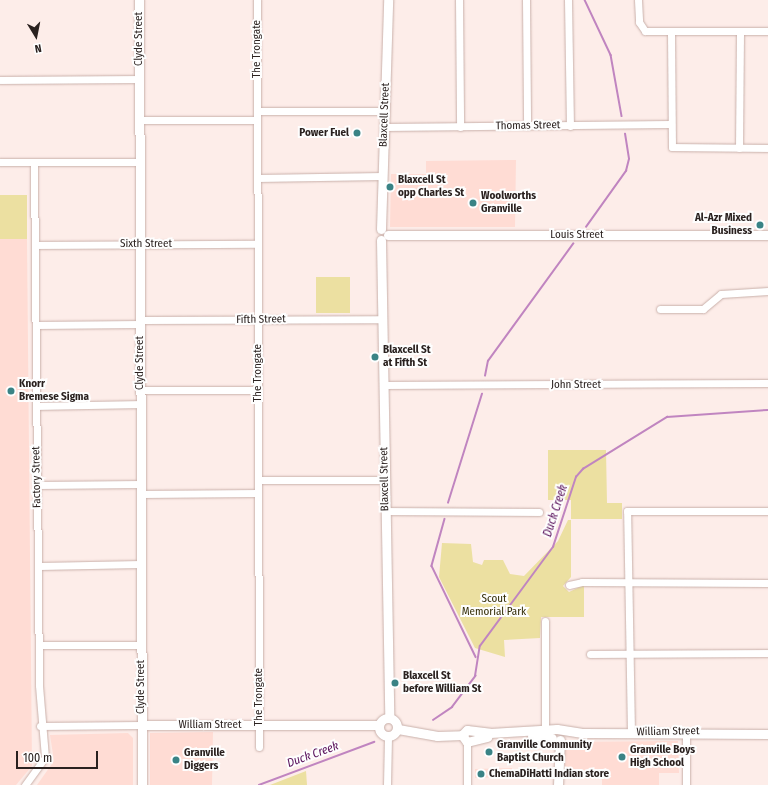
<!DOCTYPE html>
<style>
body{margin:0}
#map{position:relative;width:768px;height:785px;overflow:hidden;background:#fdede9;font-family:"Fira Sans Condensed",sans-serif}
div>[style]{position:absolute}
.built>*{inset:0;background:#ffdcd4}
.green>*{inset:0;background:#ece0a1}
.stream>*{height:1.5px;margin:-0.75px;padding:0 0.75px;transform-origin:0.75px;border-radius:0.75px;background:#c085c0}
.roads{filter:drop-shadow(0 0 1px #c9b0aa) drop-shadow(0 0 1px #c9b0aa)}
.street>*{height:7px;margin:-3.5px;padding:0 3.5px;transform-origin:3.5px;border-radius:3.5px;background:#fff}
.secondary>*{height:9px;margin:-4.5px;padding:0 4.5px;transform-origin:4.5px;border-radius:4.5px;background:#fff}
.secondary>.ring{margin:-4.5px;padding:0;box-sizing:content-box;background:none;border:9px solid #fff;border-radius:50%}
.dots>*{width:11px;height:11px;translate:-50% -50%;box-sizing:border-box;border:2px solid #fefefe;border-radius:50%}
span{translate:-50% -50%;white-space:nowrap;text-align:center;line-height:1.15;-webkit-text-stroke:4px #fefefe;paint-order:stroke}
.street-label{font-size:11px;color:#2a211f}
.poi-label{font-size:11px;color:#2a211f;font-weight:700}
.right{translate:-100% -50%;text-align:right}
.left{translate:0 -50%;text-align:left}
.park-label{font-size:11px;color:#332c05}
.water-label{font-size:12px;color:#5a125c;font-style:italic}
.north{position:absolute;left:16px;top:16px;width:40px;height:40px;-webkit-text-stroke:3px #fefefe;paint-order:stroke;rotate:170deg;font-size:11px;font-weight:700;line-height:16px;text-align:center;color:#2a211f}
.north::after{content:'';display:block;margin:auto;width:14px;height:18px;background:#2a211f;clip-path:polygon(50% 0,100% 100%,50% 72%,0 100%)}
.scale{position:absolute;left:16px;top:751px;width:82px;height:18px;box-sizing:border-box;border:2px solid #2a211f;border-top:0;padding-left:5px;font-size:12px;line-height:14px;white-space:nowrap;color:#2a211f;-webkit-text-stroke:3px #fefefe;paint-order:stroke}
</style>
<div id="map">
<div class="built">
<i style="clip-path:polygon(516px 160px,515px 227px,390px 227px,391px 174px,426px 174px,426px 161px)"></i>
<i style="clip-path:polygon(0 239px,27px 239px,32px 766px,16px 785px,0 785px)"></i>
<i style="clip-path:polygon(213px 732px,212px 785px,150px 785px,150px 733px)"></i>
<i style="clip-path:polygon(128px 733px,133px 738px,133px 785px,37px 785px,54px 761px,50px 735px)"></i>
<i style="clip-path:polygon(678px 741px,679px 773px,659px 773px,659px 785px,602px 785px,602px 779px,565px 779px,565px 742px)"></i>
<i style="clip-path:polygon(512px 768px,512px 777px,475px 778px,475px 769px)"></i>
</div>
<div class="green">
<i style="clip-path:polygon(0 195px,27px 195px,27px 239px,0 239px)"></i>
<i style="clip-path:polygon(316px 277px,350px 277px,350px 313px,316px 313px)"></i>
<i style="clip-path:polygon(548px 450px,606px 450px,607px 503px,622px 503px,622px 519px,571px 519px,571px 500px,548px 500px)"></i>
<i style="clip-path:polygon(568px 520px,571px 520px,571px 577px,563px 586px,569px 592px,584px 585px,584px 617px,541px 617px,540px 638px,504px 640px,505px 657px,475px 648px,439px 577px,442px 543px,471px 544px,473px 562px,482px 565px,484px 560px,503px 560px,510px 574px,524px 576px,558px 541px)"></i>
<i style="clip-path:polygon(306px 771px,307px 785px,270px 785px)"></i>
</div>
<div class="stream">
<i style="left:585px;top:0;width:61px;rotate:64.7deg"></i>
<i style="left:611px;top:55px;width:62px;rotate:79.8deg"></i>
<i style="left:586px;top:227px;width:69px;rotate:-54.5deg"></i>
<i style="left:626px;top:171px;width:12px;rotate:-76deg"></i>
<i style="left:629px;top:159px;width:25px;rotate:-99deg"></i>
<i style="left:485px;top:376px;width:15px;rotate:-79deg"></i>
<i style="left:488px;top:361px;width:145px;rotate:-54deg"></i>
<i style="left:448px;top:503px;width:114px;rotate:-72.7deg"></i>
<i style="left:445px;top:519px;width:49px;rotate:105.5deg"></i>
<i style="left:432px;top:566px;width:101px;rotate:64.2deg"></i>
<i style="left:433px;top:720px;width:23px;rotate:-34deg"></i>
<i style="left:452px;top:707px;width:39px;rotate:-53deg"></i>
<i style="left:475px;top:676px;width:30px;rotate:-81deg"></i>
<i style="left:480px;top:646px;width:123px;rotate:-53.6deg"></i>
<i style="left:553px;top:547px;width:74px;rotate:-71.8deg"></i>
<i style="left:576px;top:477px;width:11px;rotate:-49deg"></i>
<i style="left:583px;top:469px;width:99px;rotate:-31.8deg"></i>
<i style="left:667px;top:417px;width:101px;rotate:-4deg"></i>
<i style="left:259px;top:785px;width:123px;rotate:-20.5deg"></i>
</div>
<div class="roads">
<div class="street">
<i style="left:257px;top:0;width:747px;rotate:89.85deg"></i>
<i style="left:459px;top:0;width:127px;rotate:89.5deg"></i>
<i style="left:526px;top:0;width:126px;rotate:89.5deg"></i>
<i style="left:568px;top:0;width:126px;rotate:89.1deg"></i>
<i style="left:638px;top:0;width:22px;rotate:87deg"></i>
<i style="left:639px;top:22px;width:11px;rotate:56deg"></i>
<i style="left:645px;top:31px;width:123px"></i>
<i style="left:671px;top:33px;width:114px;rotate:89.5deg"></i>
<i style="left:672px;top:147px;width:96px;rotate:0.6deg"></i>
<i style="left:0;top:80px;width:139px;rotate:-0.4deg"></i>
<i style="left:257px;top:111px;width:128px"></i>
<i style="left:139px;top:120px;width:118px"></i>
<i style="left:384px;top:127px;width:287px;rotate:-0.6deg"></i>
<i style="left:739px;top:148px;width:116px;rotate:-89.5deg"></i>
<i style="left:0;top:162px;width:139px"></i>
<i style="left:257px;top:178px;width:126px;rotate:-0.9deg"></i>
<i style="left:35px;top:245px;width:222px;rotate:-0.3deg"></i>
<i style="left:660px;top:309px;width:43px"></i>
<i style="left:703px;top:309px;width:23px;rotate:-40deg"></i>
<i style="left:721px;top:294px;width:47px;rotate:-3.7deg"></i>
<i style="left:140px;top:320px;width:242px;rotate:-0.2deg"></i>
<i style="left:36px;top:325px;width:104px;rotate:-0.6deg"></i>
<i style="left:383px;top:385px;width:385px;rotate:-0.3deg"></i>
<i style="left:140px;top:390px;width:118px"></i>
<i style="left:37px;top:406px;width:103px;rotate:-1.1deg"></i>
<i style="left:258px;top:480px;width:127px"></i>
<i style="left:38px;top:485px;width:103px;rotate:-0.6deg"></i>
<i style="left:141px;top:494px;width:117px;rotate:-0.5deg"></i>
<i style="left:386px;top:511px;width:153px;rotate:0.4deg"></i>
<i style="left:39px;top:566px;width:102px;rotate:-1.1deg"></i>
<i style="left:569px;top:585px;width:13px;rotate:-13deg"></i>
<i style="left:582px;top:582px;width:186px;rotate:0.3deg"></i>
<i style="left:545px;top:621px;width:109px;rotate:90deg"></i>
<i style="left:39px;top:645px;width:102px"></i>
<i style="left:590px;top:654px;width:178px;rotate:-0.3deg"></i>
<i style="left:40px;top:726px;width:101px;rotate:-0.6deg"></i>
<i style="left:686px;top:732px;width:53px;rotate:90deg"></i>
<i style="left:631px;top:733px;width:222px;rotate:-91deg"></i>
<i style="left:627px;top:511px;width:141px"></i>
<i style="left:467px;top:742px;width:43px;rotate:90deg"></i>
<i style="left:25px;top:785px;width:34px;rotate:-54deg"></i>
<i style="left:45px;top:757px;width:72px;rotate:-94.8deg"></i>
<i style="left:39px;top:685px;width:523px;rotate:-90.55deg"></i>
<i style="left:387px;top:785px;width:49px;rotate:-88.8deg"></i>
</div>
<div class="secondary">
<i style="left:139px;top:0;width:785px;rotate:89.78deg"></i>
<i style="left:381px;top:229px;width:229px;rotate:-88.2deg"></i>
<i style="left:388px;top:235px;width:379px"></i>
<i style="left:381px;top:240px;width:478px;rotate:89deg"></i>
<i class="ring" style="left:379px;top:718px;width:9px;height:9px"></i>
<i style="left:141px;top:725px;width:238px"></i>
<i style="left:398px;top:729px;width:40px;rotate:10deg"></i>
<i style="left:437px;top:736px;width:25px;rotate:-2deg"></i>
<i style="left:462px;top:735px;width:7px;rotate:-45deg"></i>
<i style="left:467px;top:730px;width:23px;rotate:7deg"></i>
<i style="left:490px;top:733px;width:67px;rotate:-3.4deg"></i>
<i style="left:557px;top:729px;width:24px;rotate:9deg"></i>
<i style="left:581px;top:733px;width:187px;rotate:0.3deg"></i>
<i style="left:462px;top:735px;width:9px;rotate:54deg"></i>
<i style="left:467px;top:742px;width:21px;rotate:-14deg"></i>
<i style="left:532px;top:736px;width:20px;rotate:6deg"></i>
<i style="left:558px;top:785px;width:45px;rotate:-87.5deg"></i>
</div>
</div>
<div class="dots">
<i style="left:357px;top:133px;background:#3a8385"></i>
<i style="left:390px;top:187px;background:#3a8385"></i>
<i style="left:473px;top:203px;background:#3a8385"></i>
<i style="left:760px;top:225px;background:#3a8385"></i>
<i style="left:375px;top:357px;background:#3a8385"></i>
<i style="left:11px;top:391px;background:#3a8385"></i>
<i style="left:395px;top:683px;background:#3a8385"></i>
<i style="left:489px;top:752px;background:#3a8385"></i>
<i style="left:622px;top:757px;background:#3a8385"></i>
<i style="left:176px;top:760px;background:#3a8385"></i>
<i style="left:481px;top:774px;background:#3a8385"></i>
</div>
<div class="street-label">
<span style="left:139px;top:39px;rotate:-90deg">Clyde Street</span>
<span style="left:257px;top:49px;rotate:-90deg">The Trongate</span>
<span style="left:385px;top:115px;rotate:-88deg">Blaxcell Street</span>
<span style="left:528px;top:126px;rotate:-1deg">Thomas Street</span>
<span style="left:577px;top:235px">Louis Street</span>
<span style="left:146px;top:244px">Sixth Street</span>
<span style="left:261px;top:320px;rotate:-1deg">Fifth Street</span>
<span style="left:140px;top:363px;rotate:-90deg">Clyde Street</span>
<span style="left:258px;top:373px;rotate:-90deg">The Trongate</span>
<span style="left:576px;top:385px">John Street</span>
<span style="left:37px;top:477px;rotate:-91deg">Factory Street</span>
<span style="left:385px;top:479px;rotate:-91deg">Blaxcell Street</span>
<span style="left:141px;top:687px;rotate:-90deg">Clyde Street</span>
<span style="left:259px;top:697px;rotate:-90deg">The Trongate</span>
<span style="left:210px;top:725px">William Street</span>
<span style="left:668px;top:732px;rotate:-1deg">William Street</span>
</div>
<div class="poi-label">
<span class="right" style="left:349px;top:133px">Power Fuel</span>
<span class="left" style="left:398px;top:187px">Blaxcell St<br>opp Charles St</span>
<span class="left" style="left:481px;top:203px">Woolworths<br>Granville</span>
<span class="right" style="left:752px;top:225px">Al-Azr Mixed<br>Business</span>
<span class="left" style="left:383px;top:357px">Blaxcell St<br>at Fifth St</span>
<span class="left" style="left:19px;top:391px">Knorr<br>Bremese Sigma</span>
<span class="left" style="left:403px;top:683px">Blaxcell St<br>before William St</span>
<span class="left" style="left:497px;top:752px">Granville Community<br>Baptist Church</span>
<span class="left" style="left:630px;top:757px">Granville Boys<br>High School</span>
<span class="left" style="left:184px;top:760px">Granville<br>Diggers</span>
<span class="left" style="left:489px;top:774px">ChemaDiHatti Indian store</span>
</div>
<div class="park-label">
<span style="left:494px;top:606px">Scout<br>Memorial Park</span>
</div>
<div class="water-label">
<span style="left:556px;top:511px;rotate:-72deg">Duck Creek</span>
<span style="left:313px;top:755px;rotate:-20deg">Duck Creek</span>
</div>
<div class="north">N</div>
<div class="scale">100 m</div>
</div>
